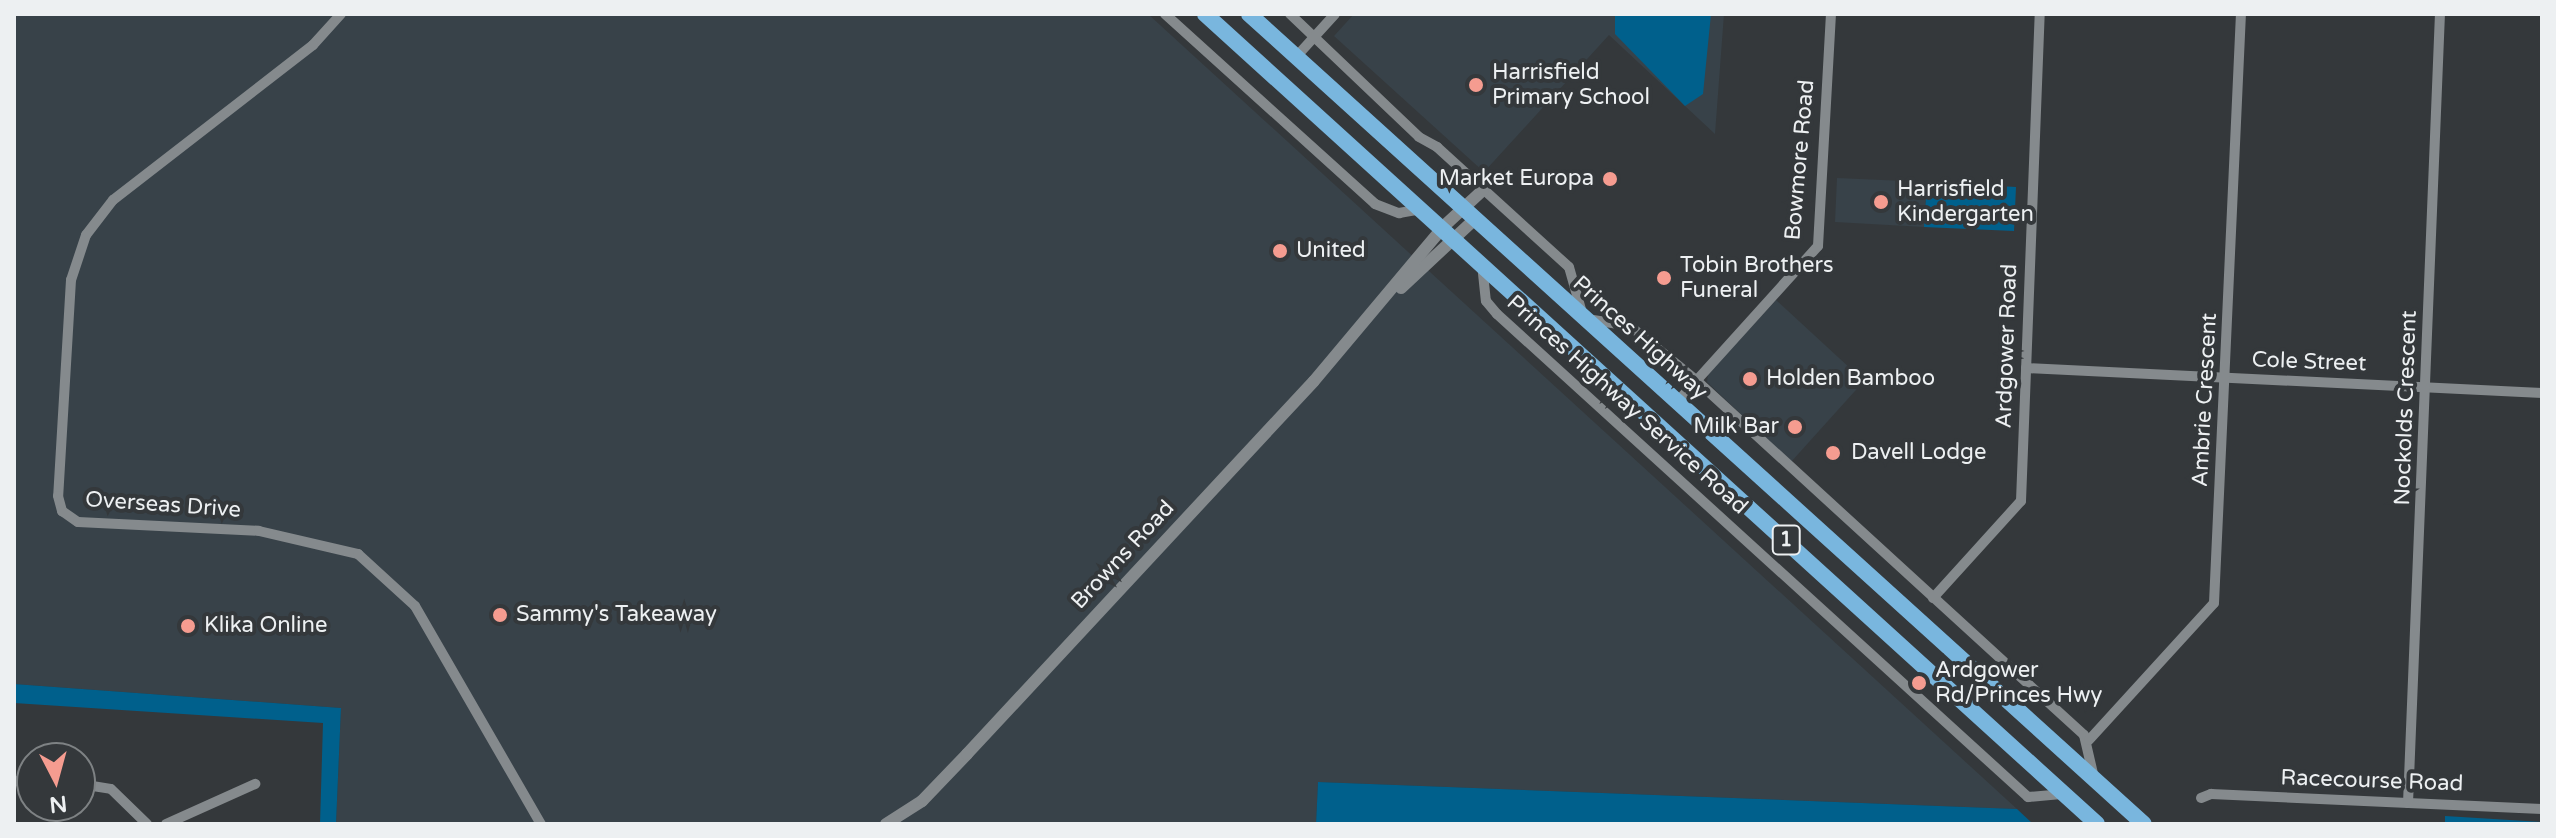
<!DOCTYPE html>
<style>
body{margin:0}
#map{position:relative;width:2556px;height:838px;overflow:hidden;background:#34383b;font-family:"Varela Round",sans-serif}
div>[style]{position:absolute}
.built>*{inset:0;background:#384249}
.green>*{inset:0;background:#00608c}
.minor>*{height:10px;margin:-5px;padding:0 5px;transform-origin:5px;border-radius:5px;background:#858a8d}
.tertiary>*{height:12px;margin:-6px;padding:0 6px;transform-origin:6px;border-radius:6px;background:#858a8d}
.trunk>*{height:16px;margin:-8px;padding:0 8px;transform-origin:8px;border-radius:8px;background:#79b6de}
.dots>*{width:22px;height:22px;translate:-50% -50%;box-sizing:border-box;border:4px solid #34383b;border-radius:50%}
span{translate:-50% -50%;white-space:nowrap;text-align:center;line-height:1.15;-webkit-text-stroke:8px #34383b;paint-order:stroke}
.shield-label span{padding:2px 6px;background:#34383b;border:2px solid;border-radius:6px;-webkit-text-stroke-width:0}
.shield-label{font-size:20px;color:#edf0f2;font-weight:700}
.poi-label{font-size:22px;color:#edf0f2}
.left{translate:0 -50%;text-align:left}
.right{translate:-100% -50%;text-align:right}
.street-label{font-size:22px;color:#edf0f2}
.frame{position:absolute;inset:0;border:16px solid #edf0f2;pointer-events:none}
.north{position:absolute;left:16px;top:742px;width:80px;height:80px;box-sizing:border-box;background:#34383b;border:2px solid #7e8284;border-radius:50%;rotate:174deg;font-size:22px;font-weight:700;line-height:32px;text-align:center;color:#edf0f2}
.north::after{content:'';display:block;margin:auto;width:28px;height:36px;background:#f59c90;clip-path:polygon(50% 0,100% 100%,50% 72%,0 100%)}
</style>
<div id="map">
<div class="built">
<i style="clip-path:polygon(14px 14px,1148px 14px,2017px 809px,1318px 782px,1316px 824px,336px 824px,341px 708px,14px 684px)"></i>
<i style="clip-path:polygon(1354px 14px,1724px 14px,1715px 134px,1609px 35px,1484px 172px,1334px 36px)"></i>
<i style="clip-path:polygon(1837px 178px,1927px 182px,1924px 227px,1835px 222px)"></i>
<i style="clip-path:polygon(1776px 300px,1864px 381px,1791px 462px,1707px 382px,1708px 374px)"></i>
</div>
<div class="green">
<i style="clip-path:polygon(1615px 14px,1711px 14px,1703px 94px,1685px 106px,1615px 34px)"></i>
<i style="clip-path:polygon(1927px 182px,2016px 187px,2014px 231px,1924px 227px)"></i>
<i style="clip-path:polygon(14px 684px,341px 708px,336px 824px,320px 824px,323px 723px,14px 703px)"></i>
<i style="clip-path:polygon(1318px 782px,2017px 809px,2033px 824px,1316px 824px)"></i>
<i style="clip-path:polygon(2445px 816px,2542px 822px,2542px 824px,2445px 824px)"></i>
</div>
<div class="minor">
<i style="left:341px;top:14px;width:42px;rotate:132.1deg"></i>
<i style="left:313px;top:45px;width:253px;rotate:142.2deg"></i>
<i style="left:113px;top:200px;width:44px;rotate:127.6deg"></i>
<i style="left:86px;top:235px;width:47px;rotate:108.4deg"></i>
<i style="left:71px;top:280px;width:216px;rotate:93.4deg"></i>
<i style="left:58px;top:496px;width:16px;rotate:75deg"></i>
<i style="left:62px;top:511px;width:19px;rotate:35deg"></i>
<i style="left:78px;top:522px;width:181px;rotate:2.8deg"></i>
<i style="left:259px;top:531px;width:102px;rotate:13.1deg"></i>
<i style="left:358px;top:554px;width:77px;rotate:42.4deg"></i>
<i style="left:415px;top:606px;width:252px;rotate:60deg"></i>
<i style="left:1165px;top:14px;width:283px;rotate:42.1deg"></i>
<i style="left:1375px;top:204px;width:26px;rotate:21deg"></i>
<i style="left:1399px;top:213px;width:23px;rotate:-10deg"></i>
<i style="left:1290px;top:14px;width:178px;rotate:43.6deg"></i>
<i style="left:1419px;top:137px;width:21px;rotate:29deg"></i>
<i style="left:1437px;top:147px;width:178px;rotate:42.3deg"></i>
<i style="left:1569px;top:267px;width:48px;rotate:74.2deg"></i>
<i style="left:1296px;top:57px;width:58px;rotate:-47.8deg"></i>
<i style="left:1482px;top:264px;width:37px;rotate:84deg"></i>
<i style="left:1486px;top:301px;width:17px;rotate:50deg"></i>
<i style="left:1497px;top:314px;width:718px;rotate:42.29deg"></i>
<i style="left:2028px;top:797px;width:36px;rotate:-5deg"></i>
<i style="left:1587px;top:319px;width:44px;rotate:9.2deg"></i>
<i style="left:1630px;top:326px;width:87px;rotate:39.4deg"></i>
<i style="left:1697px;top:381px;width:524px;rotate:42.45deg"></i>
<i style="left:2084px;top:735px;width:44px;rotate:76.9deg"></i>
<i style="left:2026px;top:368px;width:517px;rotate:2.77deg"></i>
<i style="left:1678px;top:401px;width:209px;rotate:-47.9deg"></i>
<i style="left:1818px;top:246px;width:232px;rotate:-86.8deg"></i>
<i style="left:1933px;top:598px;width:131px;rotate:-47.8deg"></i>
<i style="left:2021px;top:501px;width:487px;rotate:-87.8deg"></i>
<i style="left:2089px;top:740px;width:185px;rotate:-47.6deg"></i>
<i style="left:2214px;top:603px;width:590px;rotate:-87.38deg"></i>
<i style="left:14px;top:781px;width:18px;rotate:3deg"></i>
<i style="left:80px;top:784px;width:31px;rotate:9deg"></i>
<i style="left:111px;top:789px;width:50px;rotate:44.2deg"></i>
<i style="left:2201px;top:798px;width:11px;rotate:-22deg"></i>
<i style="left:2211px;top:794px;width:331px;rotate:2.6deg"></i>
<i style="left:2408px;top:803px;width:790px;rotate:-87.68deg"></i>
<i style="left:166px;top:824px;width:98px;rotate:-24.2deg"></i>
</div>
<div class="tertiary">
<i style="left:1401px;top:288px;width:101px;rotate:-43deg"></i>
<i style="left:886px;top:824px;width:43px;rotate:-32.6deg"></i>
<i style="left:922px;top:801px;width:65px;rotate:-46.2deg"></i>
<i style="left:967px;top:754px;width:509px;rotate:-47.07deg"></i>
<i style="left:1314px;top:381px;width:201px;rotate:-50deg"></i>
<i style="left:1443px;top:227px;width:54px;rotate:-42.8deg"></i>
</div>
<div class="trunk">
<i style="left:1205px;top:14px;width:1205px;rotate:42.24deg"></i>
<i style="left:1249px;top:14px;width:1207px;rotate:42.15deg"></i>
</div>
<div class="dots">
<i style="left:1476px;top:85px;background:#f59c90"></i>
<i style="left:1610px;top:179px;background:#f59c90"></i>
<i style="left:1881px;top:202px;background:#f59c90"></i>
<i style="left:1280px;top:251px;background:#f59c90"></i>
<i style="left:1664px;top:278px;background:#f59c90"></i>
<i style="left:1750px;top:379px;background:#f59c90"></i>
<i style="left:1795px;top:427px;background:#f59c90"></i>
<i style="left:1833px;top:453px;background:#f59c90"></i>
<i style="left:500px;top:615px;background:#f59c90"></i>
<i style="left:188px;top:626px;background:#f59c90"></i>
<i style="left:1919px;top:683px;background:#f59c90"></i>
</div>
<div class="shield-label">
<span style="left:1786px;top:540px">1</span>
</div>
<div class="poi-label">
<span class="left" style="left:1492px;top:85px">Harrisfield<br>Primary School</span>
<span class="right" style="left:1594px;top:179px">Market Europa</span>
<span class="left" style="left:1897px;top:202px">Harrisfield<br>Kindergarten</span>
<span class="left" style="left:1296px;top:251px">United</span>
<span class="left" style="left:1680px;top:278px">Tobin Brothers<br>Funeral</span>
<span class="left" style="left:1766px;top:379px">Holden Bamboo</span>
<span class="right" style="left:1779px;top:427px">Milk Bar</span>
<span class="left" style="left:1851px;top:453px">Davell Lodge</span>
<span class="left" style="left:516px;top:615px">Sammy's Takeaway</span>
<span class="left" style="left:204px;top:626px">Klika Online</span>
<span class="left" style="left:1935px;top:683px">Ardgower<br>Rd/Princes Hwy</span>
</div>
<div class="street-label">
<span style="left:1800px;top:160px;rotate:-85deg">Bowmore Road</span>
<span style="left:1640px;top:338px;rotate:42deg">Princes Highway</span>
<span style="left:2007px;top:346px;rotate:-88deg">Ardgower Road</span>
<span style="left:2309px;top:362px;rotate:2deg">Cole Street</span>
<span style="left:2205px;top:400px;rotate:-87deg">Ambrie Crescent</span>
<span style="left:1627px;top:405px;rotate:42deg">Princes Highway Service Road</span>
<span style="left:2406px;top:408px;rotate:-88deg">Nockolds Crescent</span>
<span style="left:163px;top:505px;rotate:4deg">Overseas Drive</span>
<span style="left:1123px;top:555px;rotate:-47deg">Browns Road</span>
<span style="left:2372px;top:781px;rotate:2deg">Racecourse Road</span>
</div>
<div class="frame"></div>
<div class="north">N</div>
</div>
